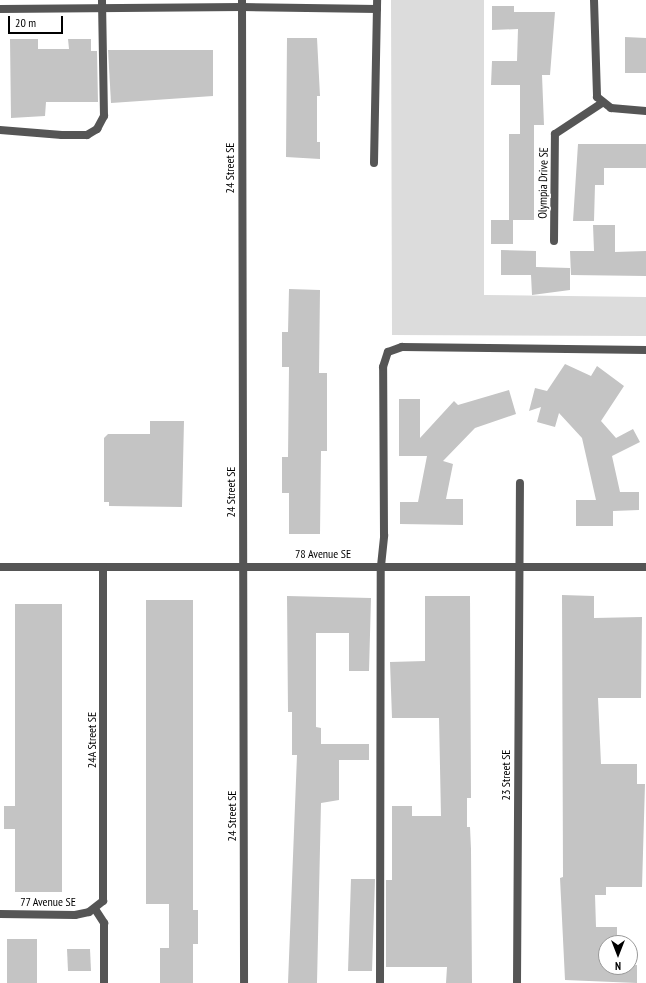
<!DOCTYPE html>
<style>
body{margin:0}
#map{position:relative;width:646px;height:983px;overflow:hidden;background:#fff;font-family:"PT Sans Narrow",sans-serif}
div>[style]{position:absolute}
.green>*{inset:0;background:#dcdcdc}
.building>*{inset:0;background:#c4c4c4}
.service>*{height:8px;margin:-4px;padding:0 4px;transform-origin:4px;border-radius:4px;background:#555}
.minor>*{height:8px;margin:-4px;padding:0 4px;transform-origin:4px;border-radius:4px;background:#555}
span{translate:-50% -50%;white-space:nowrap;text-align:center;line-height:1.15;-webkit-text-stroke:3.5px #fff;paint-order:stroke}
.street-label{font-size:12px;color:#000}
.north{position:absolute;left:598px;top:935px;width:40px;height:40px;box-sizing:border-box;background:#fff;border:1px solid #999;border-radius:50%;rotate:180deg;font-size:11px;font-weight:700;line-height:16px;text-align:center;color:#000}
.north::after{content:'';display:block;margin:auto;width:14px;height:18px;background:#000;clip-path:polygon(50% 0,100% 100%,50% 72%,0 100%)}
.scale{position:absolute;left:8px;top:16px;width:55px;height:18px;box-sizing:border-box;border:2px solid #000;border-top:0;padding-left:5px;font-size:12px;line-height:14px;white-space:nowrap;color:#000;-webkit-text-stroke:3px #fff;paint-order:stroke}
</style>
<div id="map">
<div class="green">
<i style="clip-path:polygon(391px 0,484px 0,484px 295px,646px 297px,646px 336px,392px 335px)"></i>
</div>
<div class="building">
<i style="clip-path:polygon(492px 6px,514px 6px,514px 12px,555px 12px,550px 75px,542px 75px,544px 125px,534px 125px,534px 220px,509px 220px,509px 134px,520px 134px,520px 85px,491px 85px,492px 61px,517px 61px,518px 29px,492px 30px)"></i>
<i style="clip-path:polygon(625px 37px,646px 38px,646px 73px,625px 73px)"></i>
<i style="clip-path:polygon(287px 38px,317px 38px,320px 96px,317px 96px,317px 142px,320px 142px,320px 159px,286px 157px)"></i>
<i style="clip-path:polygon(10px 39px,38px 39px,38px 49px,69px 49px,68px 39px,91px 39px,91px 51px,97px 51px,98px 102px,46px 102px,45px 116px,11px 118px)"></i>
<i style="clip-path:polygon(108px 50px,213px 50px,213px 96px,111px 103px)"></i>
<i style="clip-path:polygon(578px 144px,646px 144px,646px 168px,604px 168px,604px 185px,595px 185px,594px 221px,573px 221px)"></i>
<i style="clip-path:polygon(491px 220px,513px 220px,513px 244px,491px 244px)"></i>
<i style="clip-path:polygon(593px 225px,615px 225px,615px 252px,646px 251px,646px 276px,571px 275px,570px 251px,594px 251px)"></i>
<i style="clip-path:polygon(501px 250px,536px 251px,536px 267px,570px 268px,570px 290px,532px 295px,531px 275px,501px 275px)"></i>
<i style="clip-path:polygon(289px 289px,320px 290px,319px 373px,327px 373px,327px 451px,321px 451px,320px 534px,289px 534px,289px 493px,282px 493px,282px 457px,288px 457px,289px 367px,282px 367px,282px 332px,288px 332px)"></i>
<i style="clip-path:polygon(565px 364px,591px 376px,597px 366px,624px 386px,601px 421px,616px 438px,633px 429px,640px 442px,612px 456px,620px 492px,639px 492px,639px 510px,613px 511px,613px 526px,576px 526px,576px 500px,596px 500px,582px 438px,559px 413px,555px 427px,537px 422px,541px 407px,529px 411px,535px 388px,547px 391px)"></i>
<i style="clip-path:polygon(509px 390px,516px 414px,475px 428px,443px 461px,453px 464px,446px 499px,463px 499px,463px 525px,400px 524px,400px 502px,418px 502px,427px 456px,399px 456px,399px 399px,420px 399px,420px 438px,454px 401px,458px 405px)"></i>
<i style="clip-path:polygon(150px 421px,184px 421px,182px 507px,109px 506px,109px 502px,104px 502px,104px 438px,108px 434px,150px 434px)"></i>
<i style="clip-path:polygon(562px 595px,594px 596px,594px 618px,642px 617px,641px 698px,598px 698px,601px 764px,637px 764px,637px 784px,645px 784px,642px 887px,606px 887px,606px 895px,595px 895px,596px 927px,617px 927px,617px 943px,606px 943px,606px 967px,637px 965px,637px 983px,565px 980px,560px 878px,563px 877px)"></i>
<i style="clip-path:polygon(287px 596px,371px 598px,369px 671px,349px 671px,349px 633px,316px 633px,316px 727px,321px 728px,321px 744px,369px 744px,369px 760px,339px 760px,339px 800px,321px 803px,317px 983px,288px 983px,297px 755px,292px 755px,292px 712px,288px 712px)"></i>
<i style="clip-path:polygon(425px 596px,470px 596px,471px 798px,467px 798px,467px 827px,470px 827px,471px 849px,472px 983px,446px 983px,447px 967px,386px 967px,386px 880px,392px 880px,392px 806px,412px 806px,412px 816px,441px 816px,439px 718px,392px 718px,390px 662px,425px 661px)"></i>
<i style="clip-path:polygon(146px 600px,193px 600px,193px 910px,198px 910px,198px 944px,193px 944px,193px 983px,160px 983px,160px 948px,169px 948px,169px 904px,146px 904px)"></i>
<i style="clip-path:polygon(15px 604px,62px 604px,62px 892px,15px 892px,15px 829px,4px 829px,4px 806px,15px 806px)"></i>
<i style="clip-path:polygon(351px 879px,375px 879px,372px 971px,348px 971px)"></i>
<i style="clip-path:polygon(7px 939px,37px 939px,37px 983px,7px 983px)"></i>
<i style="clip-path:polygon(67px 949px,90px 949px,91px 971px,68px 971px)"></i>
</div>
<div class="service">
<i style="left:242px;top:7px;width:135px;rotate:0.8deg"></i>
<i style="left:0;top:130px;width:62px;rotate:4.6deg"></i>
<i style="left:62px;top:135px;width:25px"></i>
<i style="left:87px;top:135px;width:12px;rotate:-31deg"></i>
<i style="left:97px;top:129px;width:15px;rotate:-62deg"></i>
<i style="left:104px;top:116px;width:116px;rotate:-91deg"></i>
<i style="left:374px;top:163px;width:163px;rotate:-88.9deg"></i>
<i style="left:95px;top:909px;width:17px;rotate:57deg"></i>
<i style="left:104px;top:923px;width:60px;rotate:90deg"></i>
<i style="left:380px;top:983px;width:417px;rotate:-89.9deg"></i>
<i style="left:381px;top:566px;width:31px;rotate:-84deg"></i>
<i style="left:384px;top:535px;width:168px;rotate:-90.3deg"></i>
<i style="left:383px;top:367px;width:16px;rotate:-72deg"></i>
<i style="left:388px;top:352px;width:15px;rotate:-20deg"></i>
<i style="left:402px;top:347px;width:244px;rotate:0.7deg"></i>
</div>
<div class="minor">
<i style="left:242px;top:0;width:983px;rotate:89.88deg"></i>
<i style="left:594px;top:0;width:97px;rotate:88.2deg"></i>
<i style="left:597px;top:97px;width:18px;rotate:38deg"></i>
<i style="left:611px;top:108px;width:35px;rotate:5deg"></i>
<i style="left:0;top:9px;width:242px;rotate:-0.5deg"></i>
<i style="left:554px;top:241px;width:107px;rotate:-89.5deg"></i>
<i style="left:555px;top:134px;width:56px;rotate:-33.4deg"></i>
<i style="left:0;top:567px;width:646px"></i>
<i style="left:0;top:914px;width:75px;rotate:0.8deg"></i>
<i style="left:75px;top:915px;width:14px;rotate:-12deg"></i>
<i style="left:89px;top:912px;width:18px;rotate:-38deg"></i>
<i style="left:103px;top:901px;width:334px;rotate:-90deg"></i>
<i style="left:517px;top:983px;width:500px;rotate:-89.66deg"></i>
</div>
<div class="street-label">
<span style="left:230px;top:168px;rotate:-90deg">24 Street SE</span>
<span style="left:543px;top:183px;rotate:-89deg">Olympia Drive SE</span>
<span style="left:231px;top:492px;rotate:-90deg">24 Street SE</span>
<span style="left:323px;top:554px">78 Avenue SE</span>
<span style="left:92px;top:740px;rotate:-90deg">24A Street SE</span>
<span style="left:506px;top:775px;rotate:-90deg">23 Street SE</span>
<span style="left:232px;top:816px;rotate:-90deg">24 Street SE</span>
<span style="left:48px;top:902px">77 Avenue SE</span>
</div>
<div class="north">N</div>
<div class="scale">20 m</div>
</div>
